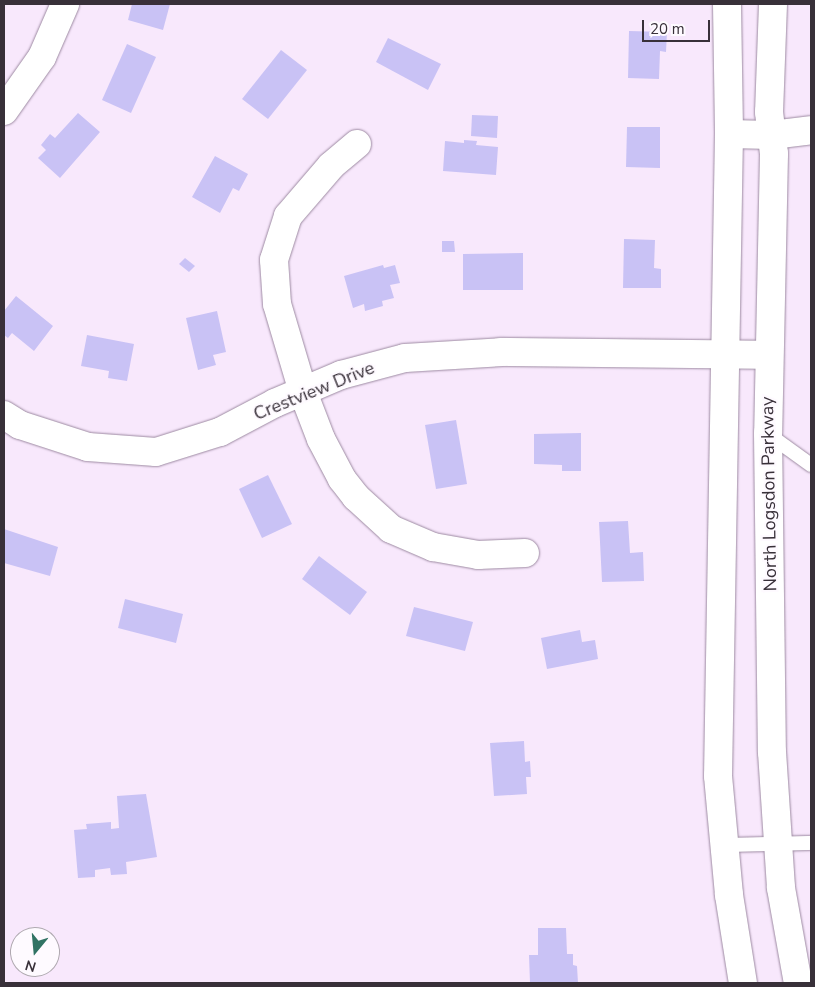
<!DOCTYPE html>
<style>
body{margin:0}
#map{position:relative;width:815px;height:987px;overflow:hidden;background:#f8e8fc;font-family:"Nunito Sans",sans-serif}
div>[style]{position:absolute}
.building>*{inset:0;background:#c9c2f5}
.roads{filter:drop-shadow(0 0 1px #9d8aa2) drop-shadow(0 0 1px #9d8aa2)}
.lane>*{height:14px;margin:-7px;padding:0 7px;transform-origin:7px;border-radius:7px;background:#fff}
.street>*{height:28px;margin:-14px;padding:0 14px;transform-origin:14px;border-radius:14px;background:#fff}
.secondary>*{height:28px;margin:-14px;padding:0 14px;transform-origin:14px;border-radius:14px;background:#fff}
span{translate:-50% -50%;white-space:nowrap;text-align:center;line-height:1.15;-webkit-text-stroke:4.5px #fefaff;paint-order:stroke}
.street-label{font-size:18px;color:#383039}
.frame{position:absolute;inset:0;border:5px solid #383039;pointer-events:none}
.north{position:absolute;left:10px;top:927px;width:50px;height:50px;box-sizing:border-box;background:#fefaff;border:1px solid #afa9b0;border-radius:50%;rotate:197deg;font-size:14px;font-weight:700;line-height:20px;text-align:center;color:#383039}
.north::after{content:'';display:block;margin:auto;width:18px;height:22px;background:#317364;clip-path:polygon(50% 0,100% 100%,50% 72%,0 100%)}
.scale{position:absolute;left:642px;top:20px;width:68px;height:22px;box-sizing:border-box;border:2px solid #383039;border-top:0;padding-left:6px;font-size:15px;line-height:18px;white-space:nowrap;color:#383039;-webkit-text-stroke:4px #fefaff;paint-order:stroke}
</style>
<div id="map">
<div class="building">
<i style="clip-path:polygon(132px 4px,170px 4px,163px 30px,128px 20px)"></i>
<i style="clip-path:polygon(629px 31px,667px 32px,666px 52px,660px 51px,659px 79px,628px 78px)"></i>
<i style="clip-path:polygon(388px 38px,441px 64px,428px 90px,376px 62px)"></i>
<i style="clip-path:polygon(127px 44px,156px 57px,131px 113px,102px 100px)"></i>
<i style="clip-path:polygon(281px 50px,307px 70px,268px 119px,242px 99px)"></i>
<i style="clip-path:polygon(78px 113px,100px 132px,60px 178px,38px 158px,46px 150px,41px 145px,50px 134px,55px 138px)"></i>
<i style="clip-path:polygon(472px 115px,498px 116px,497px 138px,471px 136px)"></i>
<i style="clip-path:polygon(627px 127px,660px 127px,660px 168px,626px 167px)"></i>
<i style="clip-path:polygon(464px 140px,477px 141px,476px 145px,498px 147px,496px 175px,443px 171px,445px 141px,464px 143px)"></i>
<i style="clip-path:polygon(215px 156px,248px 174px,239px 191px,233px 188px,220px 213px,192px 197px)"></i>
<i style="clip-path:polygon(624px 239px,655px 240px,654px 268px,661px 269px,661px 288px,623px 288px)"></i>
<i style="clip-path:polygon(442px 241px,454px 241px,455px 252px,442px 252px)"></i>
<i style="clip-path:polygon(523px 253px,523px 290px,463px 290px,463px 254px)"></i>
<i style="clip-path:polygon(185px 258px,195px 266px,189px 272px,179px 264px)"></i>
<i style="clip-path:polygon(383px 265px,384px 268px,395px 265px,400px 283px,390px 285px,394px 298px,382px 301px,383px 306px,365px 311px,364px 304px,353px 308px,344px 276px)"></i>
<i style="clip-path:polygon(16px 296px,53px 326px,34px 351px,12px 333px,8px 338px,4px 335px,4px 311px)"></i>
<i style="clip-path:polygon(217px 311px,226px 352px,213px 355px,216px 365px,198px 370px,186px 318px)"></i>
<i style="clip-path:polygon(87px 335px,134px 344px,127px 381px,108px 378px,109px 371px,81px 366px)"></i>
<i style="clip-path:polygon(456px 420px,467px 484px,436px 489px,425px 425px)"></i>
<i style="clip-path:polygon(581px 433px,581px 471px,562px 471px,562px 465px,534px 464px,534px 434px)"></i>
<i style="clip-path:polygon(268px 475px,292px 524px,262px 538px,239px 489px)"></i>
<i style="clip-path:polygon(628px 521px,630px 553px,643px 552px,644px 581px,602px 582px,599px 522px)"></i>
<i style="clip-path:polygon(4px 529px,58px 547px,50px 576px,4px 563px)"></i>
<i style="clip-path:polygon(319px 556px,367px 592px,350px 615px,302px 579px)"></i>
<i style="clip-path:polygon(125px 599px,183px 614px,176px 643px,118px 628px)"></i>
<i style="clip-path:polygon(414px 607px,473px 622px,465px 651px,406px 636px)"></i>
<i style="clip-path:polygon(580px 630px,582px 642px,595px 640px,598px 659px,547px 669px,541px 638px)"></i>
<i style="clip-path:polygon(524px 741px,525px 762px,530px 761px,531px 777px,526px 777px,527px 794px,494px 796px,490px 743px)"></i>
<i style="clip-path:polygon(146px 794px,157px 857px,126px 862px,127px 874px,111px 875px,110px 868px,95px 870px,95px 877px,78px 878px,74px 830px,87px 829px,86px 824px,111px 822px,111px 829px,119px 828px,117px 796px)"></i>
<i style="clip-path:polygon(538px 928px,566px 928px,567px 954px,573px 954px,573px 965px,577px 966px,578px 983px,530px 983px,529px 955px,538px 955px)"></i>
</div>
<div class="roads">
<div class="lane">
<i style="left:768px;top:434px;width:53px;rotate:35.8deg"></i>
<i style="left:724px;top:845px;width:87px;rotate:-1.3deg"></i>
</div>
<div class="street">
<i style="left:4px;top:111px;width:66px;rotate:-54.9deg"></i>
<i style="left:42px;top:57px;width:58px;rotate:-66.5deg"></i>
<i style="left:729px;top:134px;width:43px;rotate:1.3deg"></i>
<i style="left:772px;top:135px;width:39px;rotate:-7deg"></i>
<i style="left:357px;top:144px;width:34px;rotate:140deg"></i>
<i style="left:331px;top:166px;width:66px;rotate:130.7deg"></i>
<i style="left:288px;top:216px;width:46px;rotate:107.7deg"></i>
<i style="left:274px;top:260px;width:44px;rotate:86.1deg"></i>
<i style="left:277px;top:304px;width:92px;rotate:73.5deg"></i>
<i style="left:303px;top:392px;width:50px;rotate:69deg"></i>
<i style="left:321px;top:439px;width:45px;rotate:62.3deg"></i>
<i style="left:342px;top:479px;width:23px;rotate:52deg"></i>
<i style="left:356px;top:497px;width:47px;rotate:42.4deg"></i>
<i style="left:391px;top:529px;width:46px;rotate:23.2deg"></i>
<i style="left:433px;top:547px;width:46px;rotate:10.1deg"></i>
<i style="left:478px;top:555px;width:47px;rotate:-2.4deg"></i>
<i style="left:4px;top:415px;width:19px;rotate:32deg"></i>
<i style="left:20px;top:425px;width:71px;rotate:17.9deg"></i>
<i style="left:88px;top:447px;width:68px;rotate:4.2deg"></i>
<i style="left:156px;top:452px;width:67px;rotate:-17.4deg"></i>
<i style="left:220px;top:432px;width:62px;rotate:-27.8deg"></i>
<i style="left:275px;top:403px;width:72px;rotate:-23deg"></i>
<i style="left:341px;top:375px;width:66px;rotate:-14.9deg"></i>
<i style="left:405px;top:358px;width:97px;rotate:-3.5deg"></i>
<i style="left:502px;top:352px;width:266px;rotate:0.6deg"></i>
</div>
<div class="secondary">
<i style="left:727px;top:4px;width:130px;rotate:89.1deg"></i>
<i style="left:729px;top:134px;width:642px;rotate:90.98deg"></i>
<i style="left:718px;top:776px;width:120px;rotate:84.7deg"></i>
<i style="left:729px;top:895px;width:89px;rotate:81deg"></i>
<i style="left:773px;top:4px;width:108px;rotate:92.1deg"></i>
<i style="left:769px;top:112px;width:42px;rotate:83.2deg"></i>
<i style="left:774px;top:154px;width:279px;rotate:91.2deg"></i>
<i style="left:768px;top:433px;width:319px;rotate:89.3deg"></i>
<i style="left:772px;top:752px;width:136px;rotate:86.2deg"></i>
<i style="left:781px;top:888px;width:97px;rotate:79.9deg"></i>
</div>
</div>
<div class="street-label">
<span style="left:314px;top:391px;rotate:-22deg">Crestview Drive</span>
<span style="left:769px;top:494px;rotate:-91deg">North Logsdon Parkway</span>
</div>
<div class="frame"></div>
<div class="north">N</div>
<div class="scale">20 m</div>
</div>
